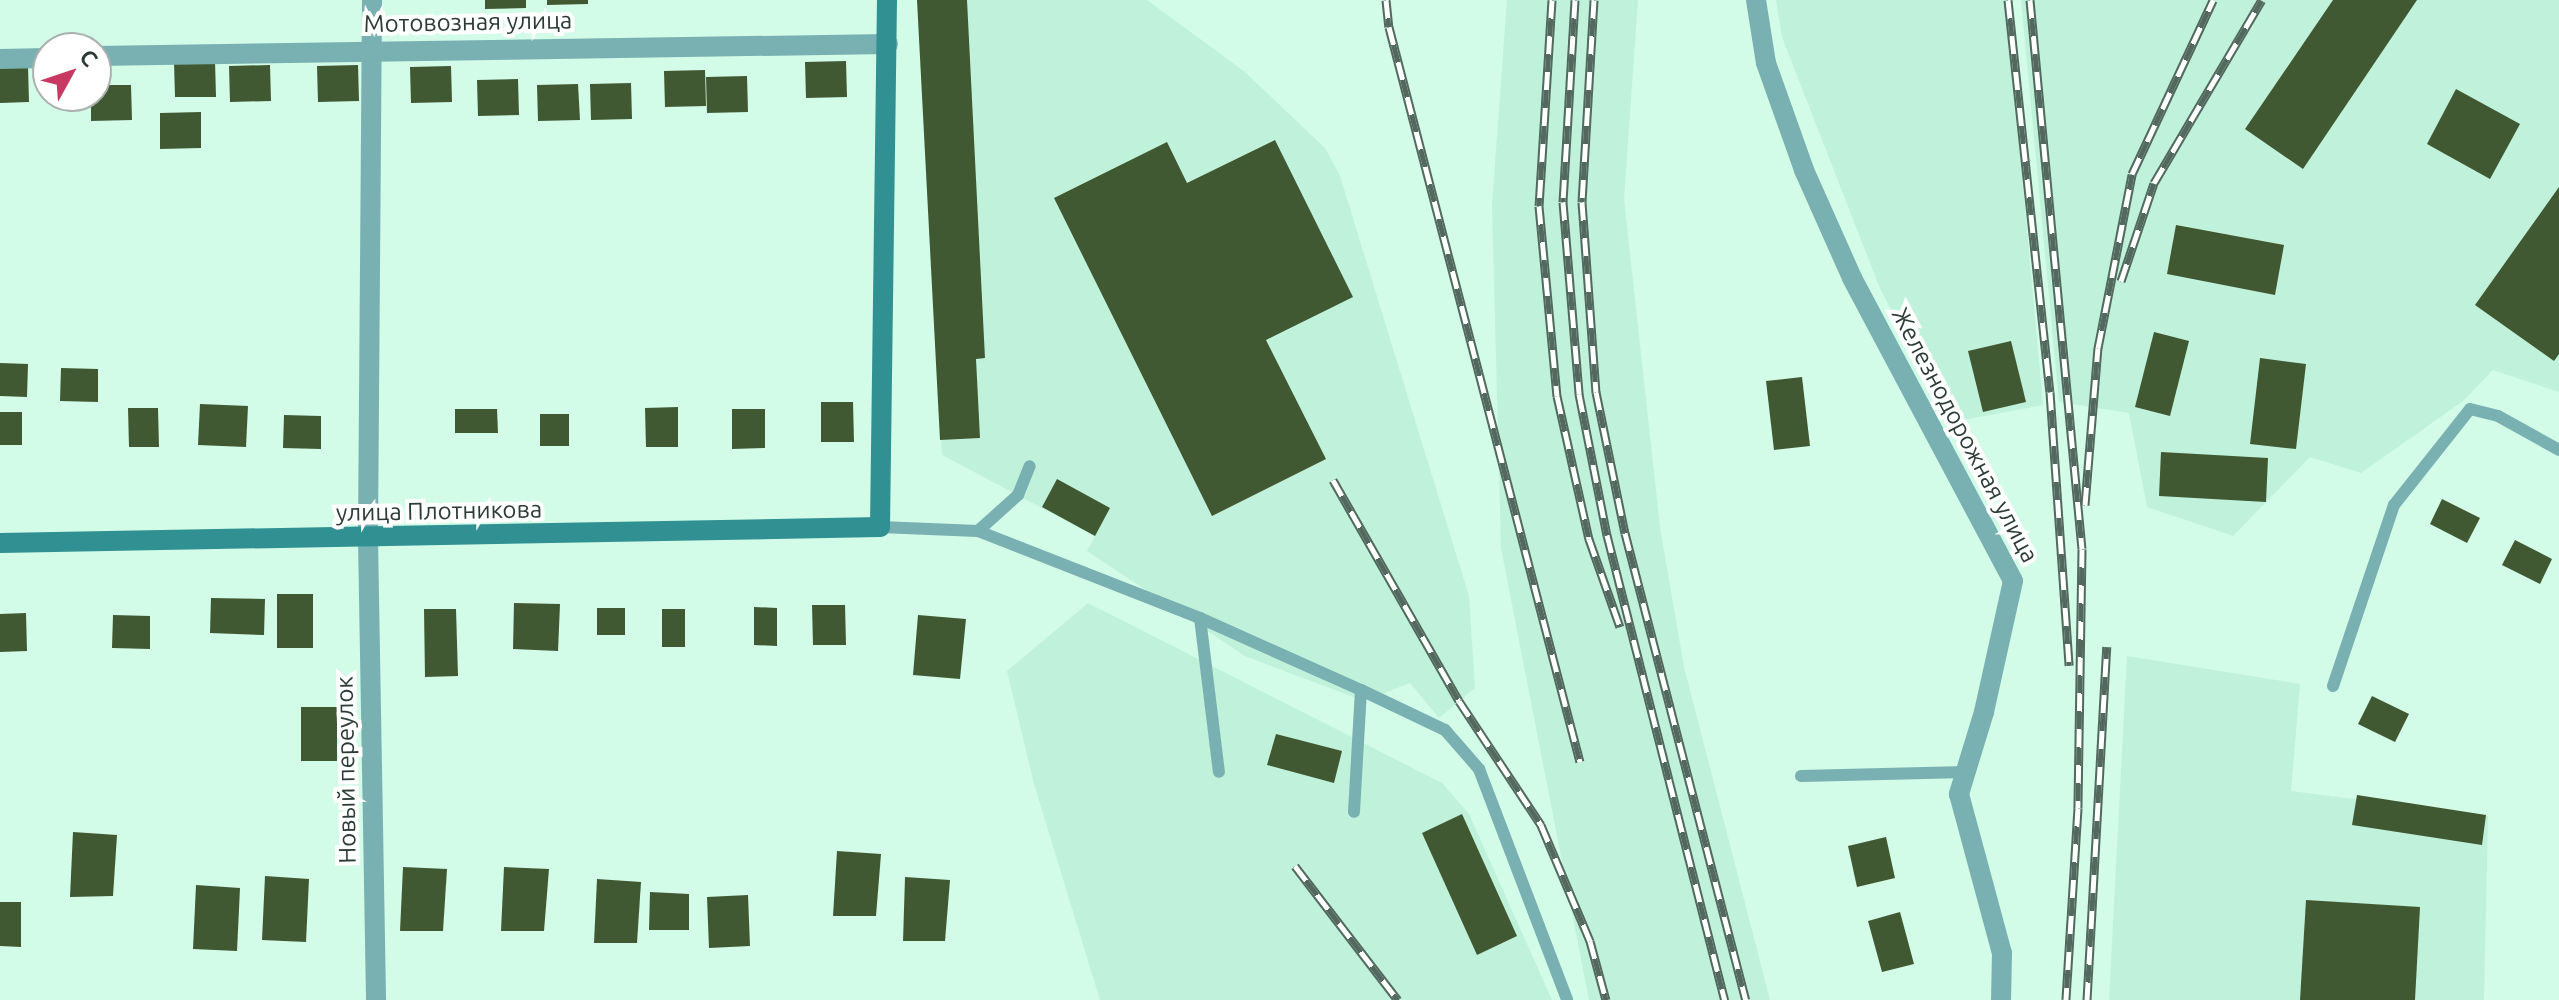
<!DOCTYPE html>
<meta charset="utf-8">
<style>
body{margin:0}
#map{position:relative;width:2559px;height:1000px;overflow:hidden;background:#d2fbe8;font-family:Ubuntu,sans-serif}
div>[style]{position:absolute}
.built>*{inset:0;background:#c0f1db}
.building>*{inset:0;background:#415932}
.lane>*{height:12px;margin:-6px;padding:0 6px;transform-origin:6px;border-radius:6px;background:#79b0b1}
.street>*{height:20px;margin:-10px;padding:0 10px;transform-origin:10px;border-radius:10px;background:#79b0b1}
.secondary>*{height:20px;margin:-10px;padding:0 10px;transform-origin:10px;border-radius:10px;background:#319092}
.rail>*{height:9px;margin-top:-4.5px;transform-origin:0;background:repeating-linear-gradient(90deg,#fff 0 18px,#53695f 0 36px);box-sizing:border-box;border-block:2px solid #53695f}
span{translate:-50% -50%;white-space:nowrap;text-align:center;line-height:1.15;-webkit-text-stroke:8px #fff;paint-order:stroke}
.street-label{font-size:24px;color:#2c3c35}
.north{position:absolute;left:32px;top:32px;width:80px;height:80px;box-sizing:border-box;background:#fff;border:2px solid #abb1ae;border-radius:50%;rotate:50deg;font-size:22px;font-weight:700;line-height:32px;text-align:center;color:#2c3c35}
.north::after{content:'';display:block;margin:auto;width:28px;height:36px;background:#c73963;clip-path:polygon(50% 0,100% 100%,50% 72%,0 100%)}
</style>
<div id="map">
<div class="built">
<i style="clip-path:polygon(917px 0,1147px 0,1245px 72px,1325px 148px,1340px 176px,1469px 596px,1475px 688px,1439px 718px,1410px 683px,1364px 701px,1245px 656px,1087px 551px,1095px 536px,942px 455px)"></i>
<i style="clip-path:polygon(1507px 0,1638px 0,1624px 199px,1660px 527px,1684px 667px,1770px 1000px,1589px 1000px,1501px 548px,1492px 205px)"></i>
<i style="clip-path:polygon(1776px 0,2006px 0,2043px 405px,1947px 423px,1879px 286px,1782px 37px)"></i>
<i style="clip-path:polygon(2021px 0,2559px 0,2559px 392px,2493px 370px,2463px 401px,2361px 473px,2310px 457px,2233px 536px,2147px 507px,2129px 413px,2059px 402px)"></i>
<i style="clip-path:polygon(1088px 603px,1442px 783px,1469px 814px,1552px 1000px,1100px 1000px,1034px 784px,1007px 671px)"></i>
<i style="clip-path:polygon(2127px 656px,2300px 684px,2291px 791px,2488px 816px,2484px 1000px,2109px 1000px)"></i>
</div>
<div class="building">
<i style="clip-path:polygon(485px 0,526px 0,526px 8px,485px 9px)"></i>
<i style="clip-path:polygon(547px 0,588px 0,588px 4px,547px 5px)"></i>
<i style="clip-path:polygon(917px 0,967px 0,985px 358px,976px 359px,980px 438px,940px 440px)"></i>
<i style="clip-path:polygon(2333px 0,2417px 0,2303px 169px,2245px 129px)"></i>
<i style="clip-path:polygon(215px 61px,216px 97px,175px 97px,174px 62px)"></i>
<i style="clip-path:polygon(846px 61px,847px 97px,806px 98px,805px 62px)"></i>
<i style="clip-path:polygon(270px 65px,271px 101px,230px 102px,229px 66px)"></i>
<i style="clip-path:polygon(358px 65px,359px 101px,318px 102px,317px 66px)"></i>
<i style="clip-path:polygon(28px 66px,29px 102px,0 103px,0 67px)"></i>
<i style="clip-path:polygon(451px 66px,452px 102px,411px 103px,410px 67px)"></i>
<i style="clip-path:polygon(705px 70px,706px 106px,665px 107px,664px 71px)"></i>
<i style="clip-path:polygon(747px 76px,748px 112px,707px 113px,706px 77px)"></i>
<i style="clip-path:polygon(518px 79px,519px 115px,478px 116px,477px 80px)"></i>
<i style="clip-path:polygon(631px 83px,632px 119px,591px 120px,590px 84px)"></i>
<i style="clip-path:polygon(578px 84px,580px 120px,538px 121px,537px 85px)"></i>
<i style="clip-path:polygon(96px 85px,131px 85px,132px 120px,91px 121px,91px 96px,96px 96px)"></i>
<i style="clip-path:polygon(2456px 89px,2520px 124px,2490px 179px,2427px 144px)"></i>
<i style="clip-path:polygon(201px 112px,201px 148px,160px 149px,160px 113px)"></i>
<i style="clip-path:polygon(1275px 140px,1353px 297px,1266px 340px,1326px 459px,1212px 516px,1054px 198px,1167px 142px,1187px 183px)"></i>
<i style="clip-path:polygon(2559px 187px,2559px 354px,2554px 361px,2475px 305px)"></i>
<i style="clip-path:polygon(2176px 225px,2284px 245px,2275px 295px,2167px 274px)"></i>
<i style="clip-path:polygon(2154px 332px,2189px 341px,2170px 416px,2135px 407px)"></i>
<i style="clip-path:polygon(2011px 341px,2026px 402px,1983px 412px,1968px 351px)"></i>
<i style="clip-path:polygon(2260px 358px,2306px 364px,2296px 449px,2250px 444px)"></i>
<i style="clip-path:polygon(0 363px,28px 364px,27px 397px,0 396px)"></i>
<i style="clip-path:polygon(61px 368px,98px 369px,98px 402px,60px 401px)"></i>
<i style="clip-path:polygon(1802px 377px,1810px 446px,1774px 450px,1766px 381px)"></i>
<i style="clip-path:polygon(821px 402px,853px 402px,854px 442px,821px 442px)"></i>
<i style="clip-path:polygon(200px 404px,248px 406px,246px 447px,198px 445px)"></i>
<i style="clip-path:polygon(678px 407px,678px 447px,646px 447px,645px 408px)"></i>
<i style="clip-path:polygon(128px 408px,158px 408px,159px 447px,129px 447px)"></i>
<i style="clip-path:polygon(455px 409px,497px 409px,498px 433px,455px 433px)"></i>
<i style="clip-path:polygon(732px 409px,765px 409px,765px 448px,732px 449px)"></i>
<i style="clip-path:polygon(0 412px,22px 412px,22px 445px,0 445px)"></i>
<i style="clip-path:polygon(540px 414px,569px 414px,569px 446px,540px 446px)"></i>
<i style="clip-path:polygon(284px 415px,321px 416px,321px 449px,283px 448px)"></i>
<i style="clip-path:polygon(2161px 452px,2268px 458px,2266px 502px,2159px 496px)"></i>
<i style="clip-path:polygon(1057px 479px,1110px 508px,1095px 536px,1042px 507px)"></i>
<i style="clip-path:polygon(2442px 499px,2480px 518px,2467px 543px,2430px 524px)"></i>
<i style="clip-path:polygon(2515px 540px,2552px 559px,2540px 584px,2502px 565px)"></i>
<i style="clip-path:polygon(277px 594px,313px 594px,313px 648px,277px 648px)"></i>
<i style="clip-path:polygon(211px 598px,265px 599px,264px 635px,210px 633px)"></i>
<i style="clip-path:polygon(514px 603px,560px 604px,558px 651px,513px 649px)"></i>
<i style="clip-path:polygon(812px 605px,845px 605px,846px 645px,813px 645px)"></i>
<i style="clip-path:polygon(754px 607px,777px 608px,777px 646px,754px 645px)"></i>
<i style="clip-path:polygon(597px 608px,625px 608px,625px 635px,597px 635px)"></i>
<i style="clip-path:polygon(424px 609px,456px 609px,458px 676px,425px 677px)"></i>
<i style="clip-path:polygon(662px 609px,685px 609px,685px 647px,662px 647px)"></i>
<i style="clip-path:polygon(26px 613px,27px 651px,0 652px,0 614px)"></i>
<i style="clip-path:polygon(113px 615px,150px 616px,150px 649px,112px 648px)"></i>
<i style="clip-path:polygon(918px 615px,966px 619px,960px 679px,913px 675px)"></i>
<i style="clip-path:polygon(2372px 696px,2409px 714px,2395px 742px,2358px 724px)"></i>
<i style="clip-path:polygon(301px 707px,337px 707px,337px 761px,301px 761px)"></i>
<i style="clip-path:polygon(1276px 734px,1342px 751px,1334px 783px,1267px 765px)"></i>
<i style="clip-path:polygon(2357px 795px,2486px 815px,2482px 845px,2352px 825px)"></i>
<i style="clip-path:polygon(1462px 814px,1517px 936px,1477px 955px,1422px 833px)"></i>
<i style="clip-path:polygon(73px 832px,117px 835px,113px 896px,70px 897px)"></i>
<i style="clip-path:polygon(1886px 837px,1895px 878px,1857px 887px,1848px 846px)"></i>
<i style="clip-path:polygon(837px 851px,881px 854px,876px 916px,833px 916px)"></i>
<i style="clip-path:polygon(403px 867px,447px 869px,443px 931px,400px 931px)"></i>
<i style="clip-path:polygon(504px 867px,549px 869px,544px 931px,501px 931px)"></i>
<i style="clip-path:polygon(265px 876px,309px 879px,306px 942px,262px 940px)"></i>
<i style="clip-path:polygon(905px 877px,950px 880px,945px 941px,903px 941px)"></i>
<i style="clip-path:polygon(597px 879px,641px 882px,637px 943px,594px 943px)"></i>
<i style="clip-path:polygon(196px 885px,240px 888px,237px 951px,193px 949px)"></i>
<i style="clip-path:polygon(650px 892px,689px 894px,689px 930px,649px 930px)"></i>
<i style="clip-path:polygon(748px 895px,750px 946px,709px 948px,707px 897px)"></i>
<i style="clip-path:polygon(2306px 900px,2420px 907px,2415px 1000px,2300px 1000px)"></i>
<i style="clip-path:polygon(0 902px,21px 902px,21px 947px,0 946px)"></i>
<i style="clip-path:polygon(1900px 912px,1914px 964px,1882px 972px,1868px 921px)"></i>
</div>
<div class="lane">
<i style="left:880px;top:527px;width:98px;rotate:2.3deg"></i>
<i style="left:978px;top:531px;width:238px;rotate:21.4deg"></i>
<i style="left:1200px;top:618px;width:176px;rotate:24.1deg"></i>
<i style="left:1361px;top:690px;width:122px;rotate:93.3deg"></i>
<i style="left:978px;top:531px;width:54px;rotate:-42deg"></i>
<i style="left:1018px;top:495px;width:31px;rotate:-68deg"></i>
<i style="left:1200px;top:618px;width:155px;rotate:83deg"></i>
<i style="left:2333px;top:686px;width:191px;rotate:-71.4deg"></i>
<i style="left:2394px;top:505px;width:122px;rotate:-51.6deg"></i>
<i style="left:2470px;top:409px;width:29px;rotate:14deg"></i>
<i style="left:2498px;top:416px;width:70px;rotate:29.1deg"></i>
<i style="left:1361px;top:690px;width:93px;rotate:25.5deg"></i>
<i style="left:1445px;top:730px;width:52px;rotate:48.9deg"></i>
<i style="left:1479px;top:769px;width:247px;rotate:69.1deg"></i>
<i style="left:1801px;top:776px;width:165px;rotate:-1.4deg"></i>
</div>
<div class="street">
<i style="left:372px;top:0;width:539px;rotate:90.43deg"></i>
<i style="left:368px;top:539px;width:461px;rotate:89deg"></i>
<i style="left:1756px;top:0;width:64px;rotate:81deg"></i>
<i style="left:1766px;top:63px;width:114px;rotate:70.4deg"></i>
<i style="left:1804px;top:170px;width:118px;rotate:66deg"></i>
<i style="left:1852px;top:278px;width:343px;rotate:62deg"></i>
<i style="left:2013px;top:581px;width:134px;rotate:102.5deg"></i>
<i style="left:1984px;top:712px;width:86px;rotate:107deg"></i>
<i style="left:1959px;top:794px;width:165px;rotate:74.9deg"></i>
<i style="left:2002px;top:953px;width:47px;rotate:91.2deg"></i>
<i style="left:96px;top:56px;width:792px;rotate:-0.87deg"></i>
<i style="left:0;top:59px;width:48px;rotate:-1.2deg"></i>
</div>
<div class="secondary">
<i style="left:0;top:543px;width:880px;rotate:-1.04deg"></i>
<i style="left:880px;top:527px;width:527px;rotate:-89.24deg"></i>
</div>
<div class="rail">
<i style="left:1386px;top:0;width:27px;rotate:84deg"></i>
<i style="left:1389px;top:27px;width:759px;rotate:75.43deg"></i>
<i style="left:1552px;top:0;width:206px;rotate:93.6deg"></i>
<i style="left:1539px;top:206px;width:191px;rotate:84.6deg"></i>
<i style="left:1557px;top:396px;width:147px;rotate:77.4deg"></i>
<i style="left:1589px;top:539px;width:93px;rotate:70.6deg"></i>
<i style="left:1575px;top:0;width:202px;rotate:93.4deg"></i>
<i style="left:1563px;top:202px;width:193px;rotate:85.2deg"></i>
<i style="left:1579px;top:394px;width:144px;rotate:78.8deg"></i>
<i style="left:1607px;top:535px;width:480px;rotate:75.8deg"></i>
<i style="left:1594px;top:0;width:202px;rotate:93.4deg"></i>
<i style="left:1582px;top:202px;width:191px;rotate:85.8deg"></i>
<i style="left:1596px;top:392px;width:144px;rotate:78.4deg"></i>
<i style="left:1625px;top:533px;width:482px;rotate:75.5deg"></i>
<i style="left:2008px;top:0;width:394px;rotate:83.9deg"></i>
<i style="left:2050px;top:392px;width:274px;rotate:86deg"></i>
<i style="left:2030px;top:0;width:551px;rotate:84.59deg"></i>
<i style="left:2082px;top:549px;width:259px;rotate:90.9deg"></i>
<i style="left:2078px;top:808px;width:192px;rotate:93.6deg"></i>
<i style="left:2121px;top:281px;width:103px;rotate:-71.4deg"></i>
<i style="left:2154px;top:183px;width:212px;rotate:-59.5deg"></i>
<i style="left:1333px;top:480px;width:254px;rotate:60.3deg"></i>
<i style="left:1459px;top:701px;width:149px;rotate:56.5deg"></i>
<i style="left:1541px;top:825px;width:126px;rotate:67.1deg"></i>
<i style="left:1590px;top:941px;width:61px;rotate:74.8deg"></i>
<i style="left:2085px;top:505px;width:158px;rotate:-85.3deg"></i>
<i style="left:2098px;top:348px;width:177px;rotate:-78.9deg"></i>
<i style="left:2132px;top:174px;width:192px;rotate:-65deg"></i>
<i style="left:1295px;top:866px;width:169px;rotate:52.5deg"></i>
<i style="left:2087px;top:1000px;width:354px;rotate:-86.8deg"></i>
</div>
<div class="street-label">
<span style="left:468px;top:22px;rotate:-1deg">Мотовозная улица</span>
<span style="left:1965px;top:435px;rotate:62deg">Железнодорожная улица</span>
<span style="left:439px;top:511px;rotate:-1deg">улица Плотникова</span>
<span style="left:346px;top:770px;rotate:-91deg">Новый переулок</span>
</div>
<div class="north">С</div>
</div>
